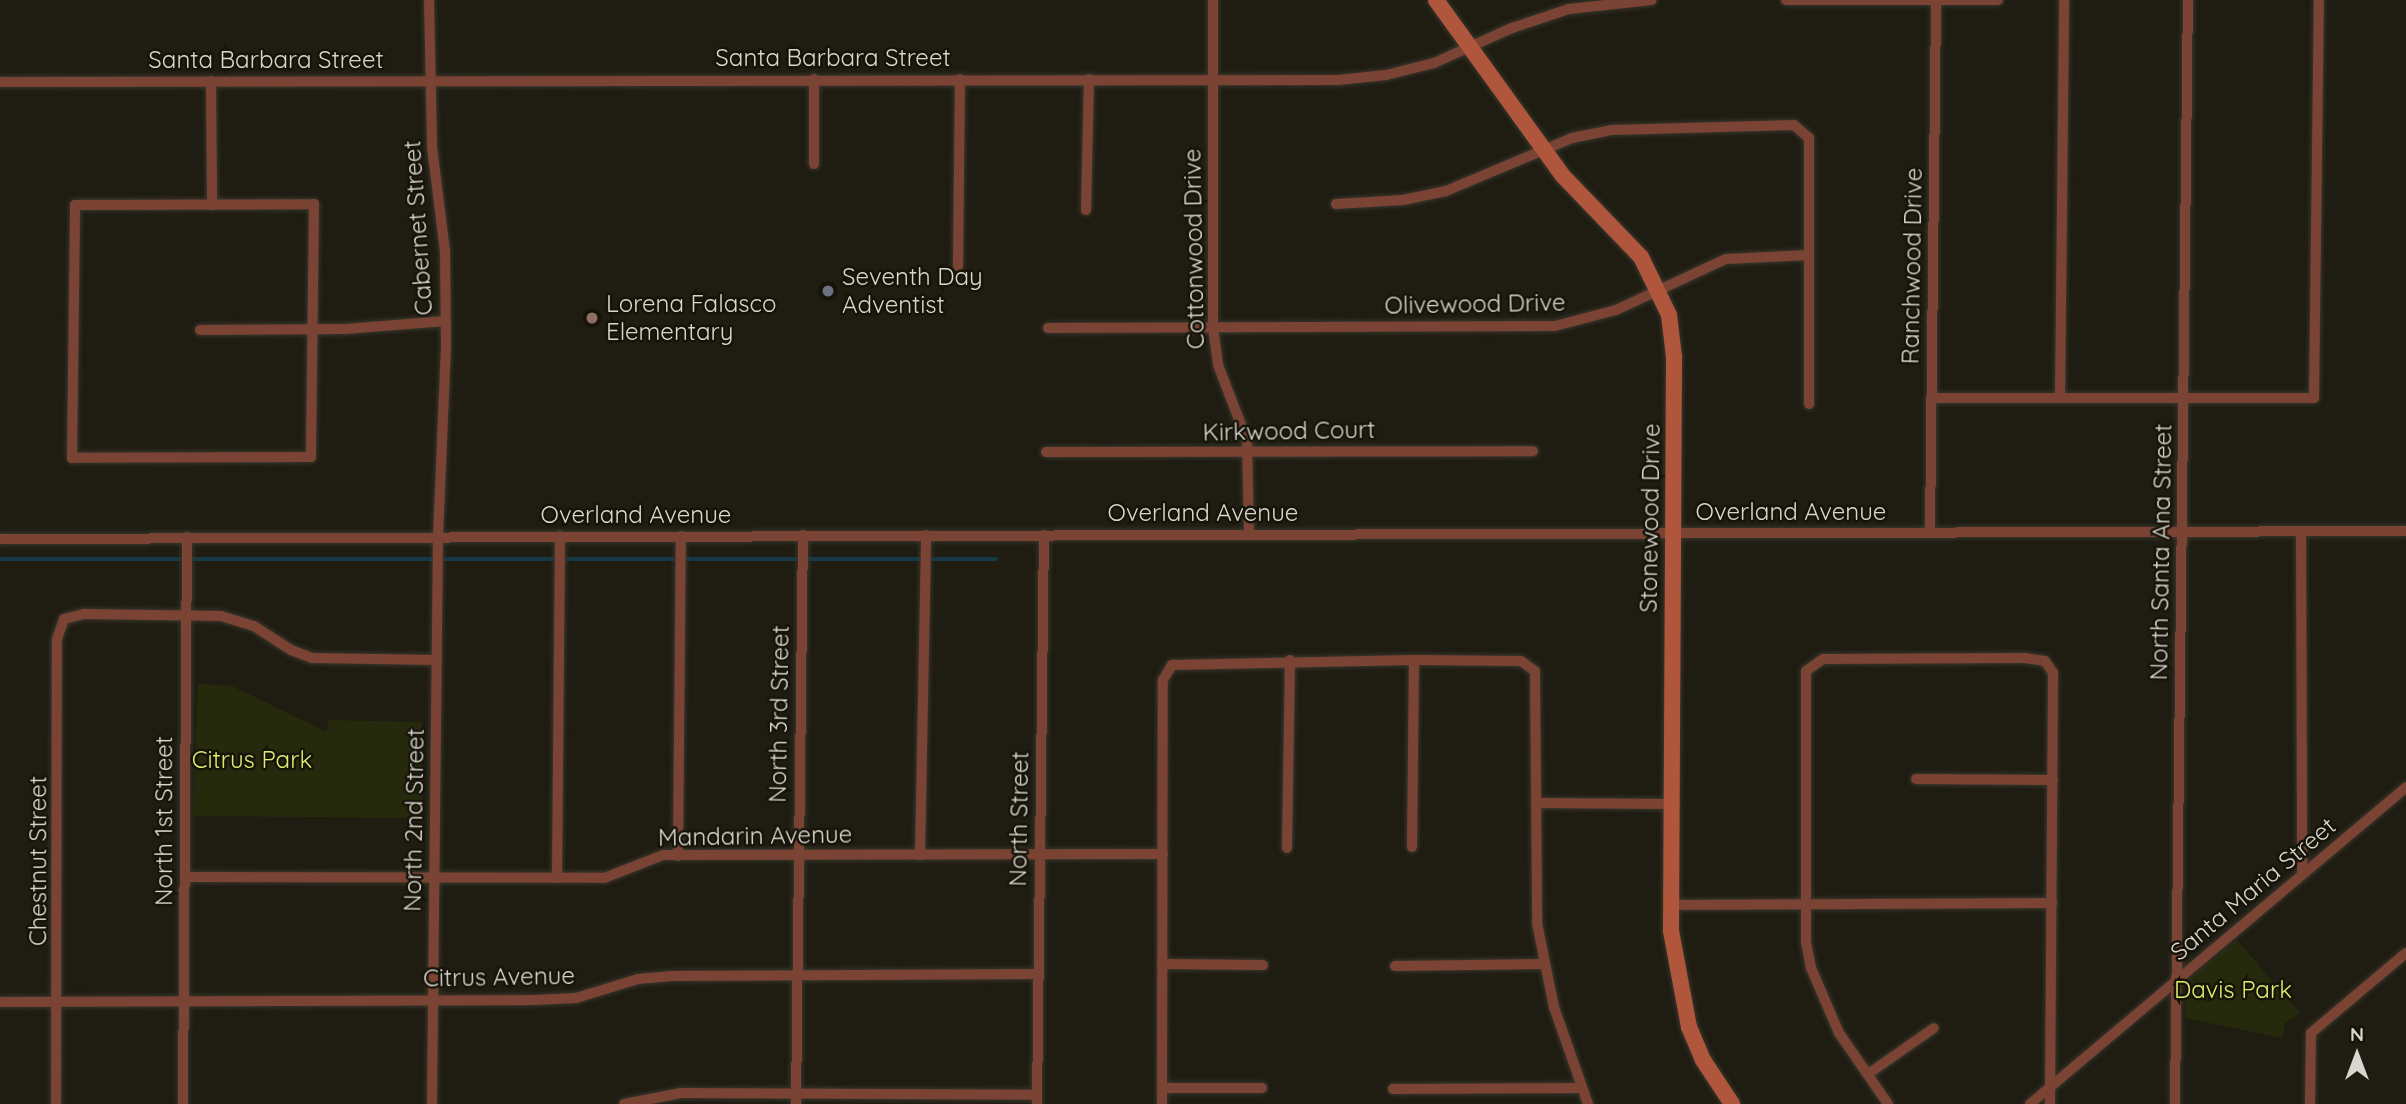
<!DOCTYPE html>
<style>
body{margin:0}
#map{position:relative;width:2406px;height:1104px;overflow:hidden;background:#1f1c12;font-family:Quicksand,sans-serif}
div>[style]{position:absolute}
.green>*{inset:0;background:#262a0d}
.stream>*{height:3.5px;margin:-1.75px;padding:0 1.75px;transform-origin:1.75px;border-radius:1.75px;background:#163949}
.roads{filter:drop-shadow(0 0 2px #39362c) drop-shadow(0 0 2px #39362c)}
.street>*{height:10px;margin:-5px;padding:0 5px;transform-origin:5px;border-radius:5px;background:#7a4333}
.secondary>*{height:16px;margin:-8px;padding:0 8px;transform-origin:8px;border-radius:8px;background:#af563c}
.dots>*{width:19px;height:19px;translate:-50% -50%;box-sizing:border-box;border:4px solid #161309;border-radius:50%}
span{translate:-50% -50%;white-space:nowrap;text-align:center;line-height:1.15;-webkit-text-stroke:5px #161309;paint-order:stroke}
.street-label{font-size:24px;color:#d9d6cf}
.poi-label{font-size:24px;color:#d9d6cf}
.left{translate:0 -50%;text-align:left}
.park-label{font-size:24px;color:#dcec6f}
.north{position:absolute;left:2322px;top:1020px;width:70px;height:70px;-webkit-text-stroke:5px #161309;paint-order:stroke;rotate:0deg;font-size:19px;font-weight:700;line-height:28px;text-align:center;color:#d9d6cf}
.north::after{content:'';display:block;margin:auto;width:24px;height:32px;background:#d9d6cf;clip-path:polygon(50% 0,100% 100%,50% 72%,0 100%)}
</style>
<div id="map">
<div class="green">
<i style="clip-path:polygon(198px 684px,232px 686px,327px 732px,328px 720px,422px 722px,422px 818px,193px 816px)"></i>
<i style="clip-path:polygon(2237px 940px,2300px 1013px,2285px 1023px,2282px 1038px,2185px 1018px,2186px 981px)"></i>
</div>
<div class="stream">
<i style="left:0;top:559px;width:996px"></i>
</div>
<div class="roads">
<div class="street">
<i style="left:429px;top:0;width:147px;rotate:88.8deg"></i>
<i style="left:432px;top:147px;width:105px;rotate:82.9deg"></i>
<i style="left:445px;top:251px;width:95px;rotate:89.4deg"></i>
<i style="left:446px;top:346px;width:190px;rotate:92.4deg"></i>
<i style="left:438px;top:536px;width:568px;rotate:90.61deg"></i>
<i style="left:1213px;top:0;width:328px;rotate:90deg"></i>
<i style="left:1213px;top:328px;width:37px;rotate:82deg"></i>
<i style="left:1218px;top:365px;width:80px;rotate:68.9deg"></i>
<i style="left:1247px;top:440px;width:94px;rotate:88.8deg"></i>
<i style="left:1786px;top:0;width:212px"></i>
<i style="left:814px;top:79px;width:85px;rotate:90deg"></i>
<i style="left:211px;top:81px;width:124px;rotate:89.5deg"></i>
<i style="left:0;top:82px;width:1338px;rotate:-0.09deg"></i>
<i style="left:1338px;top:80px;width:48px;rotate:-5.9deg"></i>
<i style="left:1386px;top:75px;width:49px;rotate:-14deg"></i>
<i style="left:1434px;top:63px;width:85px;rotate:-24.2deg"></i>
<i style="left:1512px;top:28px;width:60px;rotate:-18.4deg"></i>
<i style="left:1569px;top:9px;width:83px;rotate:-6.2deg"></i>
<i style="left:314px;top:204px;width:253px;rotate:90.7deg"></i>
<i style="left:311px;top:457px;width:239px;rotate:179.8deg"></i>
<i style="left:72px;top:458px;width:253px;rotate:-89.3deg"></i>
<i style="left:75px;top:205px;width:239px;rotate:-0.2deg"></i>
<i style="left:1336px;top:204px;width:67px;rotate:-3.4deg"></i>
<i style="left:1403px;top:200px;width:44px;rotate:-11.8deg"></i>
<i style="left:1446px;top:191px;width:137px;rotate:-22.8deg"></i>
<i style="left:1572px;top:138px;width:41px;rotate:-11.3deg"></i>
<i style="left:1612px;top:130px;width:182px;rotate:-1.6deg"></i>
<i style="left:1794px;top:125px;width:20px;rotate:41deg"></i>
<i style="left:1809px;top:138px;width:266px;rotate:90deg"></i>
<i style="left:1086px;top:210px;width:131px;rotate:-88.7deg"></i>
<i style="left:958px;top:266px;width:187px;rotate:-89.4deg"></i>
<i style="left:1048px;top:328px;width:507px;rotate:-0.23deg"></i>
<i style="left:1555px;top:326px;width:63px;rotate:-14.7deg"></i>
<i style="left:1616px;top:310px;width:121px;rotate:-24.9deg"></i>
<i style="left:1726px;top:259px;width:83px;rotate:-2.8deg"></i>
<i style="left:200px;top:330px;width:145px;rotate:-0.4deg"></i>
<i style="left:345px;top:329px;width:101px;rotate:-4.5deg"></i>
<i style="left:1931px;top:398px;width:383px"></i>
<i style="left:2314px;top:398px;width:398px;rotate:-89.3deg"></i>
<i style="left:2060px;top:398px;width:398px;rotate:-89.4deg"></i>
<i style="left:1046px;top:452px;width:487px;rotate:-0.1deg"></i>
<i style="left:2301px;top:531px;width:343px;rotate:89.8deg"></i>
<i style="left:1930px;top:532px;width:532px;rotate:-89.35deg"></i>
<i style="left:0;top:539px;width:2406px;rotate:-0.19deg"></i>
<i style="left:1916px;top:779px;width:137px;rotate:0.4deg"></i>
<i style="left:1536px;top:803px;width:136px;rotate:0.4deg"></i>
<i style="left:1412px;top:847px;width:187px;rotate:-89.4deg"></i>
<i style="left:1287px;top:848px;width:188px;rotate:-89.1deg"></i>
<i style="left:920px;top:855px;width:320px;rotate:-88.9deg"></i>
<i style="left:678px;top:856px;width:320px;rotate:-89.5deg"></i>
<i style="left:185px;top:877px;width:419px;rotate:0.1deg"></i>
<i style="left:604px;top:878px;width:63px;rotate:-21.3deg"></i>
<i style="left:663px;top:855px;width:500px;rotate:-0.11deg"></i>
<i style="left:557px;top:878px;width:342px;rotate:-89.5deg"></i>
<i style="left:1670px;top:905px;width:382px;rotate:-0.3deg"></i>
<i style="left:1162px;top:964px;width:101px;rotate:0.6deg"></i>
<i style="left:1395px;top:966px;width:149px;rotate:-0.8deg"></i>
<i style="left:0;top:1002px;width:535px;rotate:-0.21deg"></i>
<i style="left:535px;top:1000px;width:41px;rotate:-2.8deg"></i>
<i style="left:576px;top:998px;width:65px;rotate:-17deg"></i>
<i style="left:638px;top:979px;width:34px;rotate:-5deg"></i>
<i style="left:672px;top:976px;width:366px;rotate:-0.3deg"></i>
<i style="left:1868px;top:1074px;width:80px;rotate:-34.9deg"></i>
<i style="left:1162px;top:1088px;width:100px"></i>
<i style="left:1393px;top:1089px;width:188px;rotate:-0.3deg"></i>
<i style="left:56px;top:1104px;width:465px;rotate:-89.9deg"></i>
<i style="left:57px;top:639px;width:21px;rotate:-71deg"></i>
<i style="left:64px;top:619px;width:21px;rotate:-14deg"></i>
<i style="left:84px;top:614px;width:137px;rotate:0.8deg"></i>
<i style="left:221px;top:616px;width:34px;rotate:17deg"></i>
<i style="left:254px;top:626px;width:44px;rotate:33deg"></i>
<i style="left:291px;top:650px;width:22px;rotate:21deg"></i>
<i style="left:312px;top:658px;width:125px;rotate:0.9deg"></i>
<i style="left:183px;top:1104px;width:567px;rotate:-89.6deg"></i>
<i style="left:624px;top:1104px;width:58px;rotate:-10.9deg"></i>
<i style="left:681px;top:1093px;width:356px;rotate:0.3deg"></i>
<i style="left:796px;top:1104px;width:569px;rotate:-89.3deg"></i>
<i style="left:1037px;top:1104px;width:569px;rotate:-89.3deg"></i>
<i style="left:1162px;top:1104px;width:424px;rotate:-89.9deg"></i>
<i style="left:1163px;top:680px;width:17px;rotate:-59deg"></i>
<i style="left:1172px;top:665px;width:242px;rotate:-1.2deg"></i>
<i style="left:1414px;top:660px;width:107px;rotate:0.5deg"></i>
<i style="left:1521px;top:661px;width:17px;rotate:36deg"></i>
<i style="left:1535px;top:671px;width:252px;rotate:89.5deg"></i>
<i style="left:1537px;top:923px;width:86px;rotate:78.6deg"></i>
<i style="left:1554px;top:1007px;width:103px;rotate:70.7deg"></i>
<i style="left:1888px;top:1104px;width:86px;rotate:-124.6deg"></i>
<i style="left:1839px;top:1033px;width:71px;rotate:-113.3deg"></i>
<i style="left:1811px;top:968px;width:25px;rotate:-101deg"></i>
<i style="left:1806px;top:943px;width:272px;rotate:-90deg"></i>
<i style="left:1806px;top:671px;width:21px;rotate:-35deg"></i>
<i style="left:1823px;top:659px;width:201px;rotate:-0.3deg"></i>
<i style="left:2024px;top:658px;width:21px;rotate:8deg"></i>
<i style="left:2045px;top:661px;width:14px;rotate:56deg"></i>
<i style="left:2053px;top:673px;width:431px;rotate:90.4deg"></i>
<i style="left:2030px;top:1104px;width:492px;rotate:-40.1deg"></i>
<i style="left:2175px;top:1104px;width:1104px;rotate:-89.33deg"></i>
<i style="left:2310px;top:1104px;width:71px;rotate:-89.2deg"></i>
<i style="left:2311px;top:1033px;width:124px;rotate:-40.1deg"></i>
</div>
<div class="secondary">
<i style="left:1436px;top:0;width:217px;rotate:54.2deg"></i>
<i style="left:1563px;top:176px;width:112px;rotate:46.1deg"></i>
<i style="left:1641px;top:257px;width:64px;rotate:64.2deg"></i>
<i style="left:1669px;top:315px;width:42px;rotate:83.2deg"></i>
<i style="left:1674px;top:357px;width:574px;rotate:90.3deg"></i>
<i style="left:1671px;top:931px;width:98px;rotate:79.4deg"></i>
<i style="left:1689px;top:1027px;width:36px;rotate:67deg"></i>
<i style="left:1703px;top:1060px;width:53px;rotate:56.6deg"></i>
</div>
</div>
<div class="dots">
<i style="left:828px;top:291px;background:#6b7280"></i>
<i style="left:592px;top:318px;background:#8d6e63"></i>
</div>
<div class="street-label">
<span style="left:833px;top:58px">Santa Barbara Street</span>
<span style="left:266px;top:60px">Santa Barbara Street</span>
<span style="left:418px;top:228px;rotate:-94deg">Cabernet Street</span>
<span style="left:1194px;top:249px;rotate:-91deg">Cottonwood Drive</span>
<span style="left:1912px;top:266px;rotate:-89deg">Ranchwood Drive</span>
<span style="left:1475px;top:304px;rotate:-1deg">Olivewood Drive</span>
<span style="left:1289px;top:431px;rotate:-1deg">Kirkwood Court</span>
<span style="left:1791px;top:512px">Overland Avenue</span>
<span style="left:1203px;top:513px">Overland Avenue</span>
<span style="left:636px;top:515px">Overland Avenue</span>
<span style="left:1650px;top:518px;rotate:-89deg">Stonewood Drive</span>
<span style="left:2161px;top:552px;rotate:-89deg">North Santa Ana Street</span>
<span style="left:779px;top:714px;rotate:-89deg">North 3rd Street</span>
<span style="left:1019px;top:819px;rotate:-89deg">North Street</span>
<span style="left:414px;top:820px;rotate:-89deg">North 2nd Street</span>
<span style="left:164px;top:821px;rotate:-90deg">North 1st Street</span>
<span style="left:755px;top:836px;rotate:-1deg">Mandarin Avenue</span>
<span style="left:38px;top:861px;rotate:-90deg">Chestnut Street</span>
<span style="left:2253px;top:889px;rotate:-40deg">Santa Maria Street</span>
<span style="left:499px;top:977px;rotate:-1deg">Citrus Avenue</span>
</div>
<div class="poi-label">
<span class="left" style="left:842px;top:291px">Seventh Day<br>Adventist</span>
<span class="left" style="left:606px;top:318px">Lorena Falasco<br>Elementary</span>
</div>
<div class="park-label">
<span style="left:252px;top:760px">Citrus Park</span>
<span style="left:2233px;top:990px">Davis Park</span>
</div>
<div class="north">N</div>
</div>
